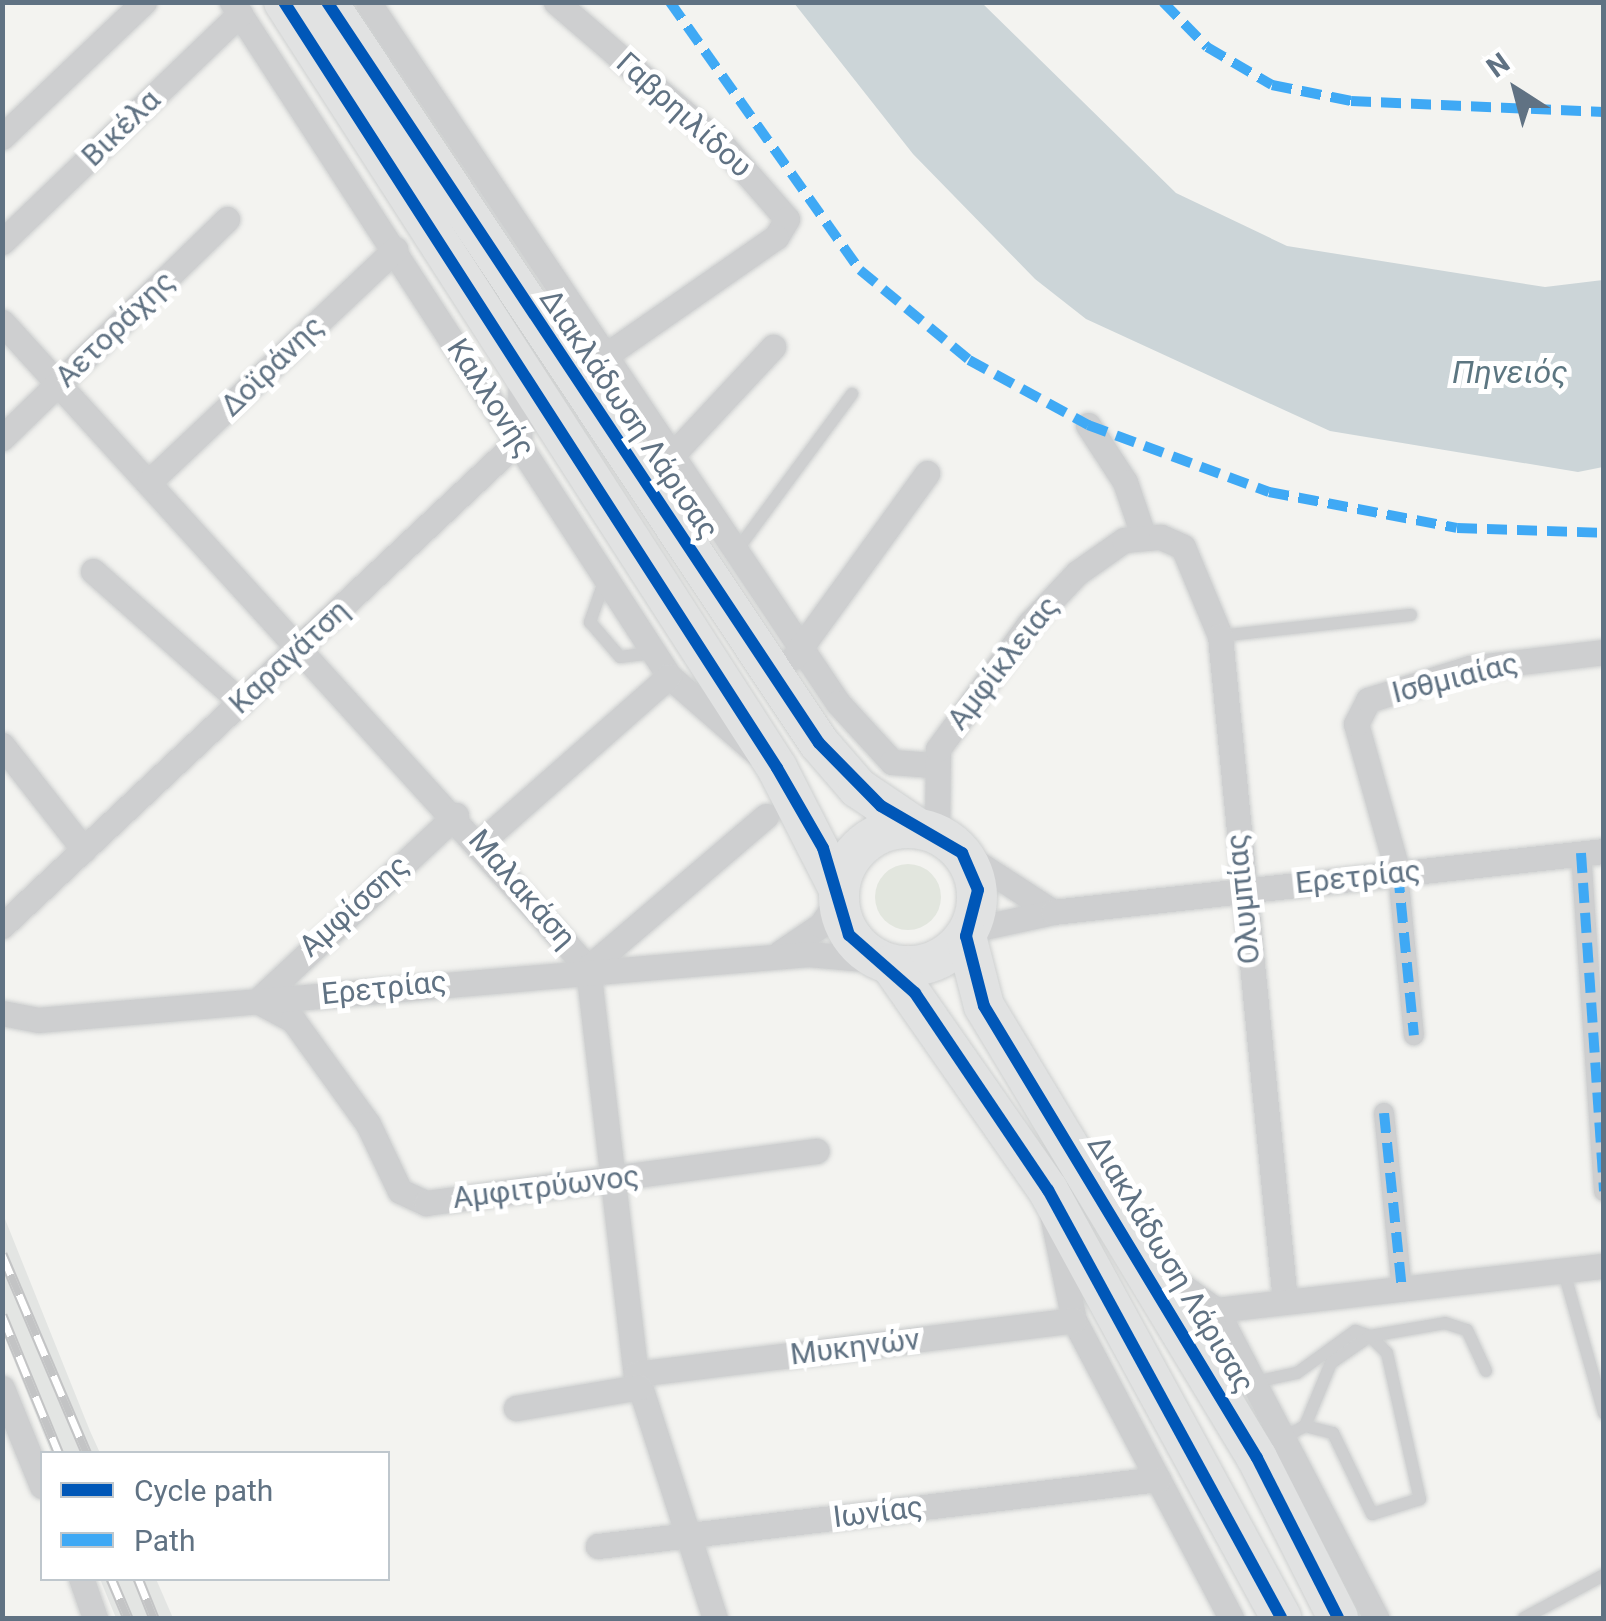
<!DOCTYPE html>
<meta charset="utf-8">
<style>
body{margin:0}
#map{position:relative;width:1606px;height:1621px;overflow:hidden;background:#f3f3f0;font-family:Roboto,sans-serif}
div>[style]{position:absolute}
.built>*{inset:0;background:#e3e5e3}
.green>*{inset:0;background:#e2e6de}
.round{border-radius:50%}
.water>*{inset:0;background:#ccd5d8}
.roads{filter:drop-shadow(0 0 2px #ced0d0) drop-shadow(0 0 2px #ced0d0)}
.service>*{height:12px;margin:-6px;padding:0 6px;transform-origin:6px;border-radius:6px;background:#cecfd0}
.pedestrian>*{height:20px;margin:-10px;padding:0 10px;transform-origin:10px;border-radius:10px;background:#cecfd0}
.minor>*{height:25px;margin:-12.5px;padding:0 12.5px;transform-origin:12.5px;border-radius:12.5px;background:#cecfd0}
.primary>*{height:40px;margin:-20px;padding:0 20px;transform-origin:20px;border-radius:20px;background:#e1e2e2}
.primary>.ring{margin:-20px;padding:0;box-sizing:content-box;background:none;border:40px solid #e1e2e2;border-radius:50%}
.rail>*{height:11px;margin-top:-5.5px;transform-origin:0;background:repeating-linear-gradient(90deg,#fff 0 22px,#c3c4c5 0 44px);box-sizing:border-box;border-block:2px solid #c3c4c5}
.quiet>*{height:10px;margin-top:-5px;transform-origin:0;background:repeating-linear-gradient(90deg,#3fa9f5 0 20px,transparent 0 30px)}
.cycleway>*{height:12px;margin:-6px;padding:0 6px;transform-origin:6px;border-radius:6px;background:#0057b8}
span{translate:-50% -50%;white-space:nowrap;text-align:center;line-height:1.15;-webkit-text-stroke:10px #fff;paint-order:stroke}
.street-label{font-size:30px;color:#607283}
.water-label{font-size:32px;color:#5c7681;font-style:italic}
.frame{position:absolute;inset:0;border:5px solid #607283;pointer-events:none}
.legend{position:absolute;left:40px;top:1451px;width:350px;height:130px;box-sizing:border-box;background:#fff;border:2px solid #bfc7cd;margin:0;padding:12px 18px;list-style:none;font-size:30px;color:#607283}
.legend li{display:flex;align-items:center;gap:20px;height:50px}
.legend b{width:50px;border:2px solid #bfc7cd}
.north{position:absolute;left:1466px;top:40px;width:100px;height:100px;-webkit-text-stroke:8px #fff;paint-order:stroke;rotate:324deg;font-size:28px;font-weight:700;line-height:40px;text-align:center;color:#607283}
.north::after{content:'';display:block;margin:auto;width:35px;height:45px;background:#607283;clip-path:polygon(50% 0,100% 100%,50% 72%,0 100%)}
</style>
<div id="map">
<div class="built">
<i style="clip-path:polygon(3px 1214px,90px 1431px,100px 1453px,51px 1453px,3px 1333px)"></i>
<i style="clip-path:polygon(100px 1579px,156px 1579px,173px 1618px,116px 1618px)"></i>
</div>
<div class="green">
<i class="round" style="left:875px;top:864px;width:66px;height:66px"></i>
</div>
<div class="water">
<i style="clip-path:polygon(794px 3px,982px 3px,1176px 193px,1287px 246px,1545px 287px,1603px 280px,1603px 467px,1578px 472px,1330px 431px,1086px 319px,1035px 279px,913px 154px)"></i>
</div>
<div class="roads">
<div class="service">
<i style="left:740px;top:546px;width:189px;rotate:-53.6deg"></i>
<i style="left:605px;top:579px;width:46px;rotate:109.2deg"></i>
<i style="left:590px;top:622px;width:46px;rotate:49.4deg"></i>
<i style="left:620px;top:657px;width:33px;rotate:-7deg"></i>
<i style="left:1220px;top:636px;width:192px;rotate:-6.3deg"></i>
<i style="left:1564px;top:1272px;width:147px;rotate:74.2deg"></i>
<i style="left:1255px;top:1382px;width:43px;rotate:-12.1deg"></i>
<i style="left:1297px;top:1373px;width:72px;rotate:-35.9deg"></i>
<i style="left:1355px;top:1331px;width:16px;rotate:18deg"></i>
<i style="left:1370px;top:1336px;width:24px;rotate:45deg"></i>
<i style="left:1387px;top:1353px;width:150px;rotate:77.3deg"></i>
<i style="left:1420px;top:1499px;width:50px;rotate:162.6deg"></i>
<i style="left:1372px;top:1514px;width:90px;rotate:-115.7deg"></i>
<i style="left:1333px;top:1433px;width:29px;rotate:-166deg"></i>
<i style="left:1305px;top:1426px;width:24px;rotate:152deg"></i>
<i style="left:1305px;top:1426px;width:68px;rotate:-67.6deg"></i>
<i style="left:1331px;top:1363px;width:47px;rotate:-34.7deg"></i>
<i style="left:1370px;top:1336px;width:76px;rotate:-9.8deg"></i>
<i style="left:1445px;top:1323px;width:23px;rotate:18deg"></i>
<i style="left:1467px;top:1330px;width:45px;rotate:65.1deg"></i>
<i style="left:1524px;top:1618px;width:91px;rotate:-28.3deg"></i>
</div>
<div class="pedestrian">
<i style="left:1581px;top:853px;width:339px;rotate:86.1deg"></i>
<i style="left:1398px;top:873px;width:163px;rotate:84.4deg"></i>
<i style="left:1384px;top:1113px;width:178px;rotate:84.2deg"></i>
</div>
<div class="minor">
<i style="left:232px;top:2px;width:803px;rotate:57.04deg"></i>
<i style="left:669px;top:676px;width:128px;rotate:41.2deg"></i>
<i style="left:368px;top:2px;width:844px;rotate:56.16deg"></i>
<i style="left:838px;top:703px;width:80px;rotate:47.5deg"></i>
<i style="left:892px;top:762px;width:41px;rotate:4.2deg"></i>
<i style="left:556px;top:2px;width:223px;rotate:40.8deg"></i>
<i style="left:725px;top:148px;width:94px;rotate:48.9deg"></i>
<i style="left:787px;top:219px;width:21px;rotate:121deg"></i>
<i style="left:776px;top:237px;width:207px;rotate:145.2deg"></i>
<i style="left:2px;top:137px;width:196px;rotate:-43.6deg"></i>
<i style="left:2px;top:242px;width:330px;rotate:-43.8deg"></i>
<i style="left:2px;top:322px;width:872px;rotate:47.79deg"></i>
<i style="left:588px;top:968px;width:409px;rotate:83.3deg"></i>
<i style="left:636px;top:1374px;width:256px;rotate:72.1deg"></i>
<i style="left:1088px;top:425px;width:68px;rotate:57deg"></i>
<i style="left:1125px;top:482px;width:56px;rotate:71.2deg"></i>
<i style="left:2px;top:438px;width:314px;rotate:-44.2deg"></i>
<i style="left:675px;top:452px;width:144px;rotate:-47deg"></i>
<i style="left:149px;top:482px;width:339px;rotate:-43.4deg"></i>
<i style="left:93px;top:571px;width:198px;rotate:41.5deg"></i>
<i style="left:794px;top:657px;width:227px;rotate:-54.1deg"></i>
<i style="left:2px;top:745px;width:133px;rotate:52deg"></i>
<i style="left:456px;top:815px;width:272px;rotate:136.9deg"></i>
<i style="left:257px;top:1001px;width:41px;rotate:27.8deg"></i>
<i style="left:293px;top:1020px;width:128px;rotate:54.2deg"></i>
<i style="left:368px;top:1124px;width:74px;rotate:64.5deg"></i>
<i style="left:400px;top:1191px;width:29px;rotate:25deg"></i>
<i style="left:426px;top:1203px;width:394px;rotate:-7.6deg"></i>
<i style="left:937px;top:834px;width:85px;rotate:-89.3deg"></i>
<i style="left:938px;top:749px;width:156px;rotate:-53.9deg"></i>
<i style="left:1030px;top:623px;width:69px;rotate:-46.8deg"></i>
<i style="left:1077px;top:573px;width:57px;rotate:-35.1deg"></i>
<i style="left:1124px;top:540px;width:37px;rotate:-5deg"></i>
<i style="left:1161px;top:537px;width:24px;rotate:24deg"></i>
<i style="left:1183px;top:547px;width:96px;rotate:67.4deg"></i>
<i style="left:1220px;top:636px;width:668px;rotate:84.42deg"></i>
<i style="left:482px;top:841px;width:249px;rotate:-41.4deg"></i>
<i style="left:962px;top:853px;width:108px;rotate:33deg"></i>
<i style="left:1398px;top:873px;width:155px;rotate:-105.7deg"></i>
<i style="left:1356px;top:724px;width:27px;rotate:-63deg"></i>
<i style="left:1368px;top:700px;width:107px;rotate:-17.4deg"></i>
<i style="left:1470px;top:668px;width:135px;rotate:-6.8deg"></i>
<i style="left:2px;top:926px;width:710px;rotate:-43.23deg"></i>
<i style="left:519px;top:440px;width:65px;rotate:-88.2deg"></i>
<i style="left:970px;top:930px;width:85px;rotate:-12.2deg"></i>
<i style="left:1053px;top:912px;width:554px;rotate:-6.32deg"></i>
<i style="left:781px;top:952px;width:48px;rotate:-34deg"></i>
<i style="left:821px;top:925px;width:30px;rotate:-56deg"></i>
<i style="left:588px;top:968px;width:234px;rotate:-40.5deg"></i>
<i style="left:2px;top:1013px;width:37px;rotate:11deg"></i>
<i style="left:38px;top:1020px;width:773px;rotate:-4.9deg"></i>
<i style="left:808px;top:954px;width:68px;rotate:5deg"></i>
<i style="left:1052px;top:1215px;width:107px;rotate:78.2deg"></i>
<i style="left:1074px;top:1320px;width:337px;rotate:62.2deg"></i>
<i style="left:1144px;top:1259px;width:88px;rotate:35.3deg"></i>
<i style="left:1216px;top:1310px;width:347px;rotate:62.5deg"></i>
<i style="left:1216px;top:1310px;width:390px;rotate:-6.5deg"></i>
<i style="left:636px;top:1374px;width:441px;rotate:-7deg"></i>
<i style="left:2px;top:1388px;width:106px;rotate:67.8deg"></i>
<i style="left:516px;top:1408px;width:125px;rotate:-9.7deg"></i>
<i style="left:598px;top:1546px;width:564px;rotate:-6.82deg"></i>
<i style="left:81px;top:1578px;width:42px;rotate:70.7deg"></i>
</div>
<div class="primary">
<i style="left:284px;top:2px;width:911px;rotate:57.23deg"></i>
<i style="left:777px;top:768px;width:136px;rotate:62.9deg"></i>
<i style="left:327px;top:2px;width:889px;rotate:56.42deg"></i>
<i style="left:819px;top:743px;width:60px;rotate:49.1deg"></i>
<i style="left:858px;top:788px;width:71px;rotate:34.1deg"></i>
<i class="ring" style="left:839px;top:828px;width:98px;height:98px"></i>
<i style="left:966px;top:936px;width:72px;rotate:75.6deg"></i>
<i style="left:984px;top:1006px;width:528px;rotate:58.87deg"></i>
<i style="left:1257px;top:1458px;width:179px;rotate:63.1deg"></i>
<i style="left:891px;top:965px;width:274px;rotate:55.1deg"></i>
<i style="left:1048px;top:1190px;width:487px;rotate:61.4deg"></i>
</div>
</div>
<div class="rail">
<i style="left:2px;top:1254px;width:217px;rotate:67deg"></i>
<i style="left:2px;top:1315px;width:150px;rotate:67.7deg"></i>
<i style="left:111px;top:1578px;width:43px;rotate:67deg"></i>
<i style="left:138px;top:1578px;width:43px;rotate:68.2deg"></i>
</div>
<div class="quiet">
<i style="left:670px;top:2px;width:329px;rotate:54.7deg"></i>
<i style="left:860px;top:270px;width:141px;rotate:39.5deg"></i>
<i style="left:969px;top:360px;width:136px;rotate:28.6deg"></i>
<i style="left:1088px;top:425px;width:193px;rotate:20.3deg"></i>
<i style="left:1269px;top:492px;width:191px;rotate:10.8deg"></i>
<i style="left:1457px;top:528px;width:147px;rotate:1.9deg"></i>
<i style="left:1163px;top:2px;width:63px;rotate:45.6deg"></i>
<i style="left:1207px;top:47px;width:75px;rotate:30.3deg"></i>
<i style="left:1272px;top:85px;width:81px;rotate:11.4deg"></i>
<i style="left:1351px;top:101px;width:253px;rotate:2.5deg"></i>
<i style="left:1581px;top:853px;width:339px;rotate:86.1deg"></i>
<i style="left:1398px;top:873px;width:163px;rotate:84.4deg"></i>
<i style="left:1384px;top:1113px;width:178px;rotate:84.2deg"></i>
</div>
<div class="cycleway">
<i style="left:284px;top:2px;width:911px;rotate:57.23deg"></i>
<i style="left:777px;top:768px;width:92px;rotate:60.1deg"></i>
<i style="left:823px;top:848px;width:91px;rotate:73.4deg"></i>
<i style="left:849px;top:935px;width:88px;rotate:41.3deg"></i>
<i style="left:915px;top:993px;width:238px;rotate:56deg"></i>
<i style="left:1048px;top:1190px;width:487px;rotate:61.4deg"></i>
<i style="left:327px;top:2px;width:889px;rotate:56.42deg"></i>
<i style="left:819px;top:743px;width:88px;rotate:45.5deg"></i>
<i style="left:881px;top:806px;width:94px;rotate:30.1deg"></i>
<i style="left:962px;top:853px;width:40px;rotate:66.6deg"></i>
<i style="left:978px;top:890px;width:48px;rotate:104.6deg"></i>
<i style="left:966px;top:936px;width:72px;rotate:75.6deg"></i>
<i style="left:984px;top:1006px;width:528px;rotate:58.87deg"></i>
<i style="left:1257px;top:1458px;width:179px;rotate:63.1deg"></i>
</div>
<div class="street-label">
<span style="left:684px;top:115px;rotate:42deg">Γαβρηιλίδου</span>
<span style="left:121px;top:128px;rotate:-44deg">Βικέλα</span>
<span style="left:115px;top:329px;rotate:-44deg">Αετοράχης</span>
<span style="left:272px;top:366px;rotate:-44deg">Δοϊράνης</span>
<span style="left:491px;top:398px;rotate:57deg">Καλλoνής</span>
<span style="left:629px;top:414px;rotate:56deg">Διακλάδωση Λάρισας</span>
<span style="left:289px;top:657px;rotate:-43deg">Καραγάτση</span>
<span style="left:1003px;top:663px;rotate:-52deg">Αμφίκλειας</span>
<span style="left:1455px;top:678px;rotate:-14deg">Ισθμιαίας</span>
<span style="left:1358px;top:877px;rotate:-6deg">Ερετρίας</span>
<span style="left:522px;top:889px;rotate:49deg">Μαλακάση</span>
<span style="left:1243px;top:899px;rotate:-96deg">Ολυμπίας</span>
<span style="left:354px;top:906px;rotate:-42deg">Αμφίσσης</span>
<span style="left:384px;top:988px;rotate:-6deg">Ερετρίας</span>
<span style="left:546px;top:1187px;rotate:-7deg">Αμφιτρύωνος</span>
<span style="left:1171px;top:1264px;rotate:59deg">Διακλάδωση Λάρισας</span>
<span style="left:855px;top:1347px;rotate:-7deg">Μυκηνών</span>
<span style="left:878px;top:1512px;rotate:-7deg">Ιωνίας</span>
</div>
<div class="water-label">
<span style="left:1510px;top:372px">Πηνειός</span>
</div>
<div class="frame"></div>
<ul class="legend">
<li><b style="height:12px;background:#0057b8"></b>Cycle path</li>
<li><b style="height:12px;background:#3fa9f5"></b>Path</li>
</ul>
<div class="north">N</div>
</div>
